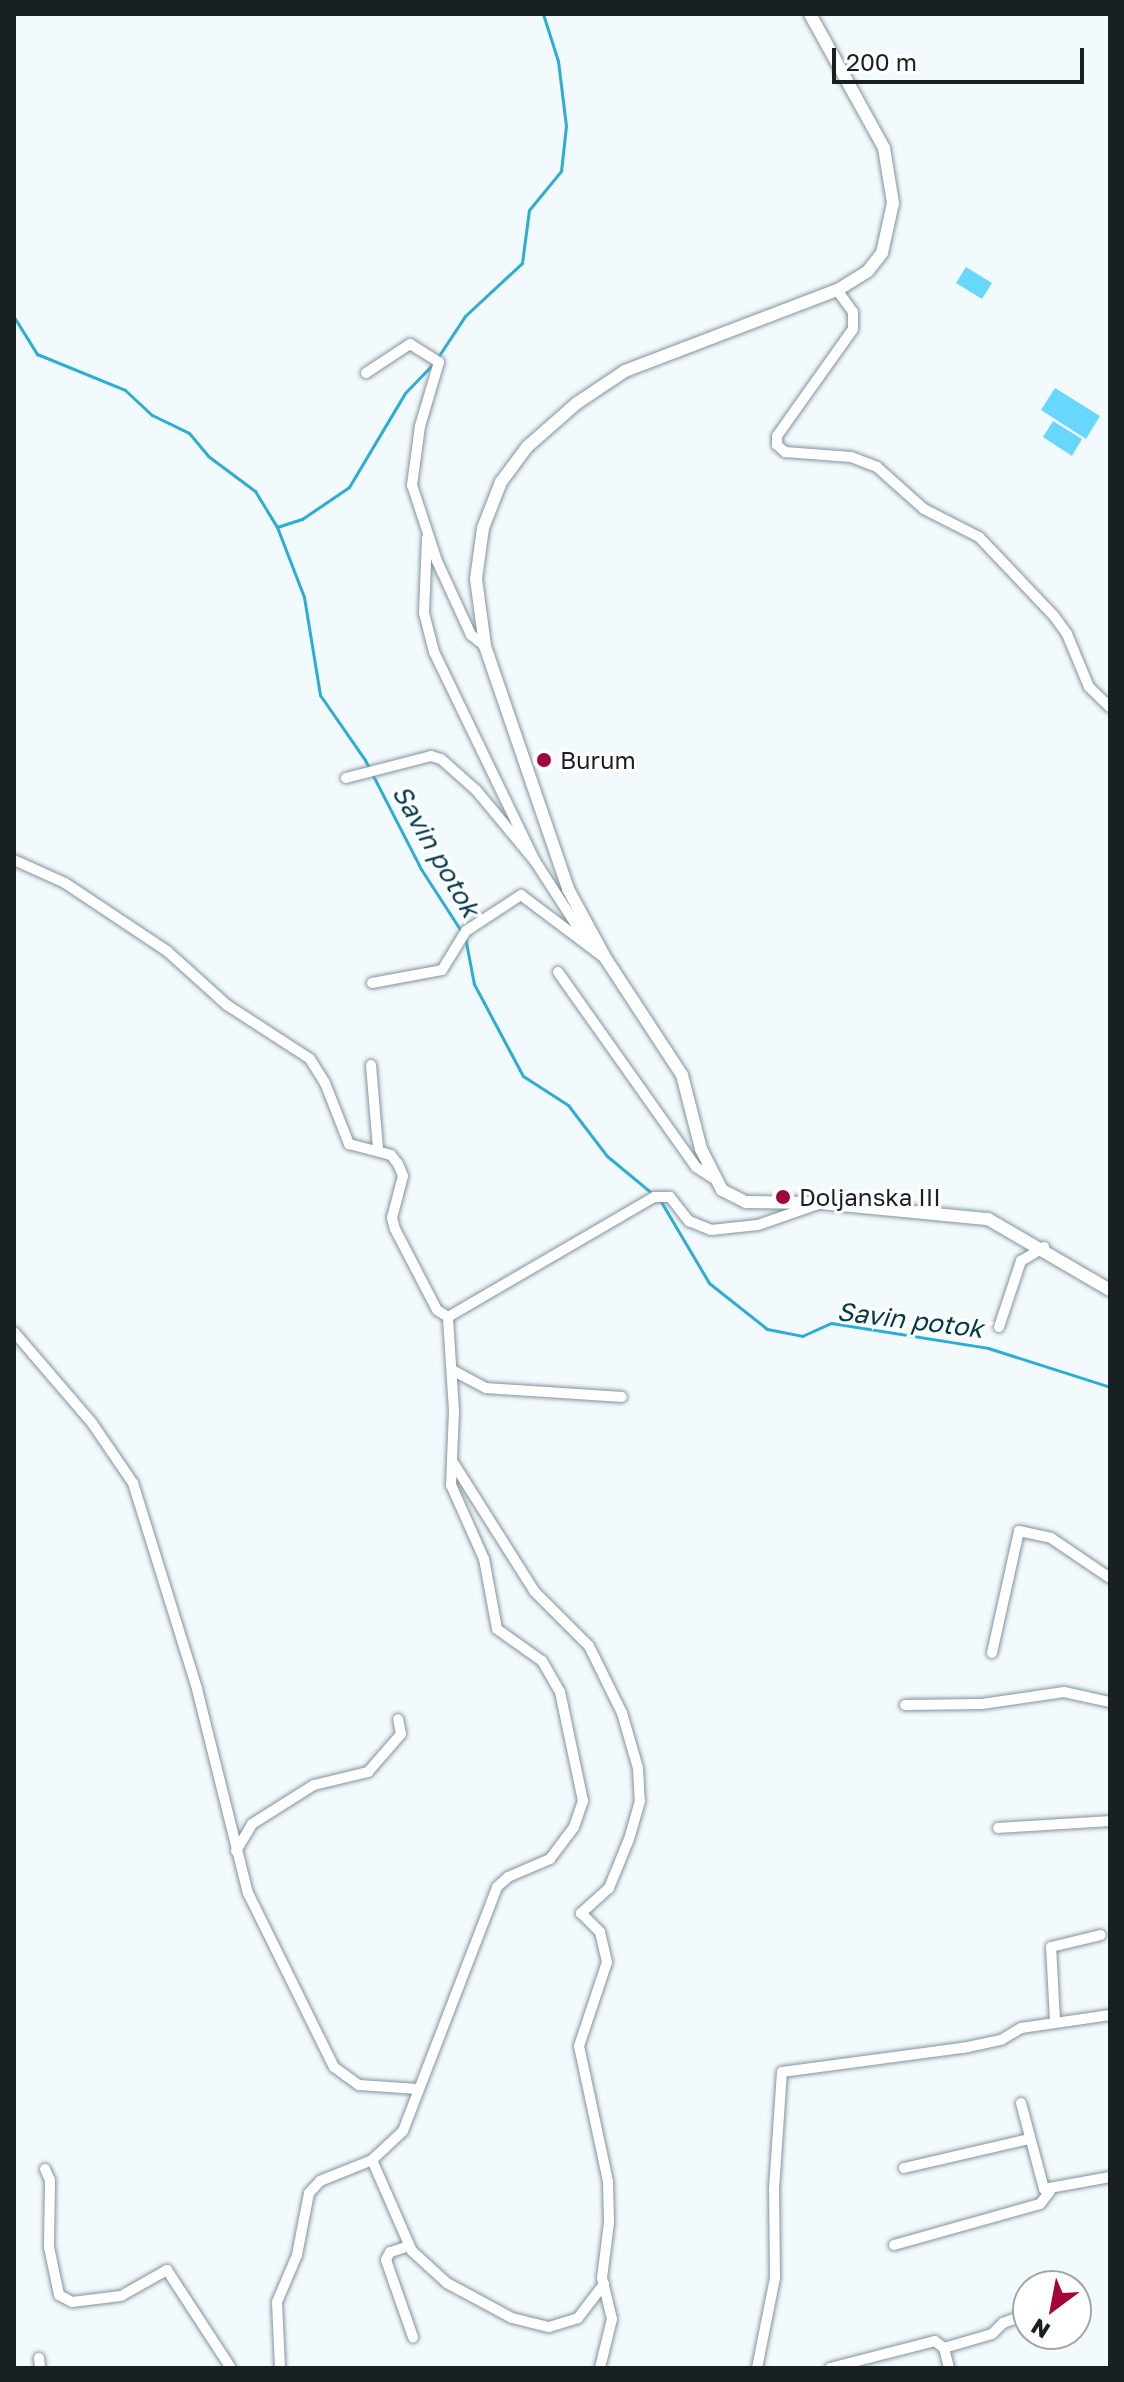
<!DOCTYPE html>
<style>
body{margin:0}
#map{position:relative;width:1124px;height:2382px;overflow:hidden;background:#f3fafe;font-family:"Golos Text",sans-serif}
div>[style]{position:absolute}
.green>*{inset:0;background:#68d7fe}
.stream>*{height:3px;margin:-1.5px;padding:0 1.5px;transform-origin:1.5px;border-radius:1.5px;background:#2cadd4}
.roads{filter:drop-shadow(0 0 2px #81949b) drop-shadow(0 0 2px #81949b)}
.minor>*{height:10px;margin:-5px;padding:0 5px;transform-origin:5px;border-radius:5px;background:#fff}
.tertiary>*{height:12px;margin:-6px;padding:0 6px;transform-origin:6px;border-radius:6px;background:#fff}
.dots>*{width:22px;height:22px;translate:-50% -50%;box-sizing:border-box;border:4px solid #fff;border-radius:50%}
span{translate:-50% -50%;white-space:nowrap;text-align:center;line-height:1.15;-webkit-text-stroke:6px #fff;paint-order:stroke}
.poi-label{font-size:24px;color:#192023}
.left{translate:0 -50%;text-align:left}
.water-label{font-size:26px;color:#013a4a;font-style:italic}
.frame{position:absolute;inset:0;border:16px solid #192023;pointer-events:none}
.north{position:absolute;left:1012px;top:2270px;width:80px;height:80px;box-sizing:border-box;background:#fff;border:2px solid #a3a6a7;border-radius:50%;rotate:212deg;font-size:22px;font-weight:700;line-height:32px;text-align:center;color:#192023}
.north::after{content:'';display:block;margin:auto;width:28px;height:36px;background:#a30538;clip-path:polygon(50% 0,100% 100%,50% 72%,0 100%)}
.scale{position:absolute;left:832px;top:48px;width:252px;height:36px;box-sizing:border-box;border:4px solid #192023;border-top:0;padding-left:10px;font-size:24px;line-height:28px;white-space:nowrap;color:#192023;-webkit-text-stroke:6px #fff;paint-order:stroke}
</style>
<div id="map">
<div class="green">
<i style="clip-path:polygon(966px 267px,992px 283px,982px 299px,956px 283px)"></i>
<i style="clip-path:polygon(1055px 388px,1100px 416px,1086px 439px,1041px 410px)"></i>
<i style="clip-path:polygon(1053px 421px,1082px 439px,1072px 456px,1043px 437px)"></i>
</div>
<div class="stream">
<i style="left:14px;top:317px;width:44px;rotate:58.1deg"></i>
<i style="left:37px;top:354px;width:95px;rotate:22.2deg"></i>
<i style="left:125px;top:390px;width:37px;rotate:43deg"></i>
<i style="left:152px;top:415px;width:41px;rotate:25.9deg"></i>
<i style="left:189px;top:433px;width:30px;rotate:50deg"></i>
<i style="left:208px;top:456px;width:59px;rotate:36.7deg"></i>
<i style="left:255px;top:491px;width:42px;rotate:58.6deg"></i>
<i style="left:277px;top:527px;width:75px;rotate:68.9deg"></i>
<i style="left:304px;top:597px;width:99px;rotate:80.7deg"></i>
<i style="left:320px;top:695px;width:79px;rotate:55.3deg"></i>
<i style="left:365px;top:760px;width:123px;rotate:62.8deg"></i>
<i style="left:421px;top:869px;width:81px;rotate:57.1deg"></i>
<i style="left:465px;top:937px;width:48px;rotate:79.2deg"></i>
<i style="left:474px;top:984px;width:104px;rotate:62deg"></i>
<i style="left:523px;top:1076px;width:54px;rotate:32.8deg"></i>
<i style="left:568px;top:1105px;width:64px;rotate:52.6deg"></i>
<i style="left:607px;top:1156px;width:61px;rotate:39.7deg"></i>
<i style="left:438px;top:357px;width:49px;rotate:-56.6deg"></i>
<i style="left:465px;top:316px;width:78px;rotate:-42.9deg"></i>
<i style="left:522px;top:263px;width:53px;rotate:-82.5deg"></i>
<i style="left:529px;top:210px;width:50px;rotate:-50.6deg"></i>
<i style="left:561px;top:171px;width:45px;rotate:-83.7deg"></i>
<i style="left:566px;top:126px;width:65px;rotate:-97deg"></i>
<i style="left:558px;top:61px;width:49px;rotate:-107.7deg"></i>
<i style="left:277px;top:527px;width:26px;rotate:-18deg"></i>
<i style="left:302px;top:519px;width:57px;rotate:-34.2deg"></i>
<i style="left:349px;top:487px;width:109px;rotate:-59.2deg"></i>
<i style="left:405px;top:393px;width:42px;rotate:-46deg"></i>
<i style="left:660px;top:1200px;width:96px;rotate:59.4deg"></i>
<i style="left:709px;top:1283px;width:74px;rotate:38.4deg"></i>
<i style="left:767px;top:1329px;width:36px;rotate:11deg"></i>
<i style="left:802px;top:1336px;width:32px;rotate:-24deg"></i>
<i style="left:831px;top:1323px;width:159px;rotate:9deg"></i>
<i style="left:988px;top:1348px;width:128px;rotate:17.7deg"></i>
</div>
<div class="roads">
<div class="minor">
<i style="left:837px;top:290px;width:27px;rotate:54deg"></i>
<i style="left:853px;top:312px;width:17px;rotate:90deg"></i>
<i style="left:853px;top:329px;width:131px;rotate:125.4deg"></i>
<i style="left:777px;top:436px;width:9px;rotate:90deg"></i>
<i style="left:777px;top:445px;width:11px;rotate:41deg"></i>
<i style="left:785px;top:452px;width:66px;rotate:4.3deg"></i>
<i style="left:851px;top:457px;width:28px;rotate:21deg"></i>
<i style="left:877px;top:467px;width:63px;rotate:41.8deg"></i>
<i style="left:924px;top:509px;width:62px;rotate:27deg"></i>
<i style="left:979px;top:537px;width:109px;rotate:46.5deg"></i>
<i style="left:1054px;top:616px;width:22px;rotate:54deg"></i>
<i style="left:1067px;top:634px;width:57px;rotate:67.5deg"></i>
<i style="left:1089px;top:687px;width:29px;rotate:44deg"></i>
<i style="left:366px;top:373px;width:53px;rotate:-33.4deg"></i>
<i style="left:410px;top:344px;width:34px;rotate:32deg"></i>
<i style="left:439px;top:362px;width:67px;rotate:106.5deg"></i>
<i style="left:420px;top:426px;width:60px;rotate:97.7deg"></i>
<i style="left:412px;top:485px;width:80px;rotate:71.8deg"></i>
<i style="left:437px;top:561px;width:81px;rotate:65.3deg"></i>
<i style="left:471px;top:635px;width:18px;rotate:38deg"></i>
<i style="left:427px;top:538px;width:75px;rotate:92.3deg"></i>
<i style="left:424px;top:613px;width:40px;rotate:75.6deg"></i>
<i style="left:434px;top:652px;width:232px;rotate:64.2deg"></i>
<i style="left:346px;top:778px;width:88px;rotate:-14.5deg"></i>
<i style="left:431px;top:756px;width:10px;rotate:17deg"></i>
<i style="left:441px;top:759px;width:47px;rotate:41.5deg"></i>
<i style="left:476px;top:790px;width:92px;rotate:50.3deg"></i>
<i style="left:535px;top:861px;width:90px;rotate:57.2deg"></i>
<i style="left:584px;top:937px;width:19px;rotate:32deg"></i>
<i style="left:14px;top:860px;width:56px;rotate:24.3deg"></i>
<i style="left:65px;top:883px;width:123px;rotate:33.7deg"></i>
<i style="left:167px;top:951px;width:81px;rotate:42deg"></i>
<i style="left:227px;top:1005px;width:99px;rotate:33deg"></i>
<i style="left:310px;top:1059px;width:28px;rotate:58deg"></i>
<i style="left:325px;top:1083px;width:66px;rotate:68.5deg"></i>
<i style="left:349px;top:1144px;width:43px;rotate:14.7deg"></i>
<i style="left:391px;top:1155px;width:11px;rotate:52deg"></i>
<i style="left:398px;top:1164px;width:13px;rotate:67deg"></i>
<i style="left:403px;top:1176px;width:43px;rotate:104.7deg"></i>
<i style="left:392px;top:1218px;width:11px;rotate:75deg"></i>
<i style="left:395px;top:1229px;width:91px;rotate:62.6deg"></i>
<i style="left:437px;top:1310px;width:13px;rotate:32deg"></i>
<i style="left:558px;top:972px;width:239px;rotate:54.7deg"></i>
<i style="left:696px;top:1167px;width:20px;rotate:33deg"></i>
<i style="left:372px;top:983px;width:71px;rotate:-10.5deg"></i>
<i style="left:442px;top:970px;width:46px;rotate:-58.4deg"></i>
<i style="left:466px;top:931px;width:66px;rotate:-33.2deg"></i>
<i style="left:521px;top:895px;width:106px;rotate:37deg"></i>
<i style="left:371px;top:1065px;width:84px;rotate:85.2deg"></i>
<i style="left:999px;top:1327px;width:70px;rotate:-71.6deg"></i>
<i style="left:1021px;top:1261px;width:27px;rotate:-31deg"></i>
<i style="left:14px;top:1332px;width:120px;rotate:49.4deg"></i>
<i style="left:92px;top:1423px;width:73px;rotate:55.7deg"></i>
<i style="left:133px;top:1483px;width:216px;rotate:72.7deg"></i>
<i style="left:197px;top:1689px;width:210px;rotate:76deg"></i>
<i style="left:248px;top:1893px;width:194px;rotate:63.7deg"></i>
<i style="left:334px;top:2067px;width:31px;rotate:36deg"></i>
<i style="left:359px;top:2085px;width:59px;rotate:3.9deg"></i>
<i style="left:452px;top:1370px;width:38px;rotate:28deg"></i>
<i style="left:486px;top:1388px;width:136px;rotate:3.8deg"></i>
<i style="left:454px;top:1464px;width:151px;rotate:57.7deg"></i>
<i style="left:535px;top:1592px;width:76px;rotate:45deg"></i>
<i style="left:589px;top:1646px;width:75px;rotate:63.8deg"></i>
<i style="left:622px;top:1713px;width:57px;rotate:73.8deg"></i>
<i style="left:638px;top:1768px;width:33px;rotate:87deg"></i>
<i style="left:640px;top:1801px;width:40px;rotate:106deg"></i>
<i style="left:629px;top:1839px;width:53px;rotate:112.2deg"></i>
<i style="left:609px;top:1888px;width:38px;rotate:138deg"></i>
<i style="left:581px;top:1913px;width:27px;rotate:45deg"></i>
<i style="left:600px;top:1932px;width:31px;rotate:77deg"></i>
<i style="left:607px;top:1962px;width:89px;rotate:108.4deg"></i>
<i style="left:579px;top:2046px;width:138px;rotate:77.9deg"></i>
<i style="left:608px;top:2181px;width:42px;rotate:88.6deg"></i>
<i style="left:609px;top:2223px;width:55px;rotate:97.3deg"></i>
<i style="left:602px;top:2278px;width:42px;rotate:76.3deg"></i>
<i style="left:612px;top:2319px;width:50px;rotate:103.8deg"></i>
<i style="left:992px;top:1653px;width:125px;rotate:-77.5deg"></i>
<i style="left:1019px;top:1531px;width:33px;rotate:12deg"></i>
<i style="left:1051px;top:1538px;width:71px;rotate:34.1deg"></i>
<i style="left:905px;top:1705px;width:77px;rotate:-0.7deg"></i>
<i style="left:982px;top:1704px;width:83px;rotate:-8.3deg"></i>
<i style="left:1064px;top:1692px;width:47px;rotate:12.3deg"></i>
<i style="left:998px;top:1828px;width:112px;rotate:-3.6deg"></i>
<i style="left:236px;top:1851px;width:31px;rotate:-59deg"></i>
<i style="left:252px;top:1824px;width:73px;rotate:-32.2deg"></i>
<i style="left:314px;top:1785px;width:56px;rotate:-13.5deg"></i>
<i style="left:368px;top:1772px;width:50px;rotate:-49deg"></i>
<i style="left:401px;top:1734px;width:15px;rotate:-101deg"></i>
<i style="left:1055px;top:2020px;width:73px;rotate:-93.1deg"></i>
<i style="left:1051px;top:1947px;width:51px;rotate:-13.5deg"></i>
<i style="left:1021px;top:2103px;width:89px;rotate:75deg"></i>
<i style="left:1044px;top:2189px;width:67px;rotate:-10.3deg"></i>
<i style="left:372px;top:2160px;width:99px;rotate:66.3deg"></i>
<i style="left:412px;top:2251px;width:47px;rotate:42.4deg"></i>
<i style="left:447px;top:2283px;width:74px;rotate:28.3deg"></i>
<i style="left:512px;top:2318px;width:38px;rotate:14deg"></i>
<i style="left:549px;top:2327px;width:30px;rotate:-17deg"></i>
<i style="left:578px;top:2318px;width:43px;rotate:-52.6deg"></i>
<i style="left:904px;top:2168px;width:129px;rotate:-13deg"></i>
<i style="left:45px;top:2169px;width:12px;rotate:66deg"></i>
<i style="left:50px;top:2180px;width:67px;rotate:90.9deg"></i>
<i style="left:49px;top:2247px;width:49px;rotate:78.2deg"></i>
<i style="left:59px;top:2295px;width:15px;rotate:28deg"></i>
<i style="left:72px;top:2302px;width:49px;rotate:-7deg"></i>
<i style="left:121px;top:2296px;width:53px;rotate:-29.5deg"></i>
<i style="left:167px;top:2270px;width:117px;rotate:56.9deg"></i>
<i style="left:894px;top:2245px;width:152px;rotate:-15.7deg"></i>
<i style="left:1040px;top:2204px;width:16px;rotate:-52deg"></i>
<i style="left:409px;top:2246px;width:20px;rotate:162deg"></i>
<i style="left:390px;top:2252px;width:9px;rotate:117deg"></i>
<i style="left:386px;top:2260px;width:82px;rotate:70.7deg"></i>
<i style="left:39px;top:2358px;width:10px;rotate:84deg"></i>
<i style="left:280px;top:2368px;width:66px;rotate:-92.6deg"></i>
<i style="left:277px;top:2302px;width:51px;rotate:-66.9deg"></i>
<i style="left:297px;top:2255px;width:63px;rotate:-79deg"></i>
<i style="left:309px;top:2193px;width:16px;rotate:-47deg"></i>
<i style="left:320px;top:2181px;width:56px;rotate:-22deg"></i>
<i style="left:372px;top:2160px;width:42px;rotate:-43.1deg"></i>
<i style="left:403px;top:2131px;width:261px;rotate:-68.9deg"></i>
<i style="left:497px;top:1887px;width:15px;rotate:-42deg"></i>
<i style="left:508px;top:1877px;width:46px;rotate:-23.2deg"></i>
<i style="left:550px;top:1859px;width:40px;rotate:-53deg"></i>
<i style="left:574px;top:1827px;width:28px;rotate:-71deg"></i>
<i style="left:583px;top:1801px;width:111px;rotate:-101.9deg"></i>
<i style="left:560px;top:1692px;width:36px;rotate:-120deg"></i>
<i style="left:542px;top:1661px;width:55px;rotate:-144.6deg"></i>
<i style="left:497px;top:1629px;width:71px;rotate:-100.5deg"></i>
<i style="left:484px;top:1559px;width:81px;rotate:-114deg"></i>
<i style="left:451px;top:1485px;width:74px;rotate:-87.7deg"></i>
<i style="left:454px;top:1411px;width:94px;rotate:-93.7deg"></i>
<i style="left:448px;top:1317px;width:238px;rotate:-30.2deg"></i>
<i style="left:654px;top:1197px;width:16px"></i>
<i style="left:670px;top:1197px;width:31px;rotate:52deg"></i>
<i style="left:689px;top:1221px;width:24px;rotate:22deg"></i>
<i style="left:711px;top:1230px;width:47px;rotate:-6.1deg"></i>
<i style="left:758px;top:1225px;width:67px;rotate:-19.2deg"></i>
<i style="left:757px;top:2368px;width:92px;rotate:-78.7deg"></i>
<i style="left:775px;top:2278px;width:89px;rotate:-90.6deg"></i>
<i style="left:774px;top:2189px;width:117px;rotate:-86.1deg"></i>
<i style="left:782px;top:2072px;width:183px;rotate:-7.6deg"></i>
<i style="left:963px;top:2048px;width:39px;rotate:-12deg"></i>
<i style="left:1001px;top:2040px;width:23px;rotate:-31deg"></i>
<i style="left:1021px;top:2028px;width:90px;rotate:-8.3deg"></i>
<i style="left:830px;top:2368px;width:108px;rotate:-14.4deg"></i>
<i style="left:935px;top:2341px;width:11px;rotate:38deg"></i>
<i style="left:949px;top:2368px;width:21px;rotate:-104deg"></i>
<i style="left:944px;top:2348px;width:50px;rotate:-16.3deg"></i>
<i style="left:992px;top:2334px;width:16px;rotate:-45deg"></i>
<i style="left:1003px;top:2323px;width:27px;rotate:-20deg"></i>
</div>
<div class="tertiary">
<i style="left:810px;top:14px;width:153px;rotate:61.1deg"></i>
<i style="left:884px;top:148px;width:56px;rotate:80.7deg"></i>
<i style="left:893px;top:203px;width:51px;rotate:102.4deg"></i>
<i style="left:882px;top:253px;width:23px;rotate:128deg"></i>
<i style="left:868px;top:271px;width:36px;rotate:148deg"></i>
<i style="left:837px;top:290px;width:227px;rotate:159.1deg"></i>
<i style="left:625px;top:371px;width:58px;rotate:146.3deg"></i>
<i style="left:577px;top:403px;width:67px;rotate:138.7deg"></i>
<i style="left:527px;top:447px;width:44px;rotate:126.6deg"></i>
<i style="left:501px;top:482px;width:49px;rotate:111.4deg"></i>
<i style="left:483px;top:528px;width:51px;rotate:97.8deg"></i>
<i style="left:476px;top:579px;width:68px;rotate:82.3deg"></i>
<i style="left:485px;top:646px;width:257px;rotate:71.1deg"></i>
<i style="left:568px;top:889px;width:80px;rotate:61.5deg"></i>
<i style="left:606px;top:959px;width:139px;rotate:56.8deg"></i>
<i style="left:682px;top:1075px;width:76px;rotate:75.6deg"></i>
<i style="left:701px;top:1149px;width:46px;rotate:62.9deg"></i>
<i style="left:722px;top:1190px;width:27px;rotate:27deg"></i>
<i style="left:746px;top:1202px;width:75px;rotate:0.8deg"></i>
<i style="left:821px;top:1203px;width:168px;rotate:5.5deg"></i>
<i style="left:988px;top:1219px;width:141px;rotate:30.2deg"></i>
</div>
</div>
<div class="dots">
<i style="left:544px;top:760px;background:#a30538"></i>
<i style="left:783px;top:1197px;background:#a30538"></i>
</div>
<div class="poi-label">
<span class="left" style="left:560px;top:760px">Burum</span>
<span class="left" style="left:799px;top:1197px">Doljanska III</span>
</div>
<div class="water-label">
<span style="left:436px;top:851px;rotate:60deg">Savin potok</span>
<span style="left:910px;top:1320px;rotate:7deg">Savin potok</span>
</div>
<div class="frame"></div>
<div class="north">N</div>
<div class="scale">200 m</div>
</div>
